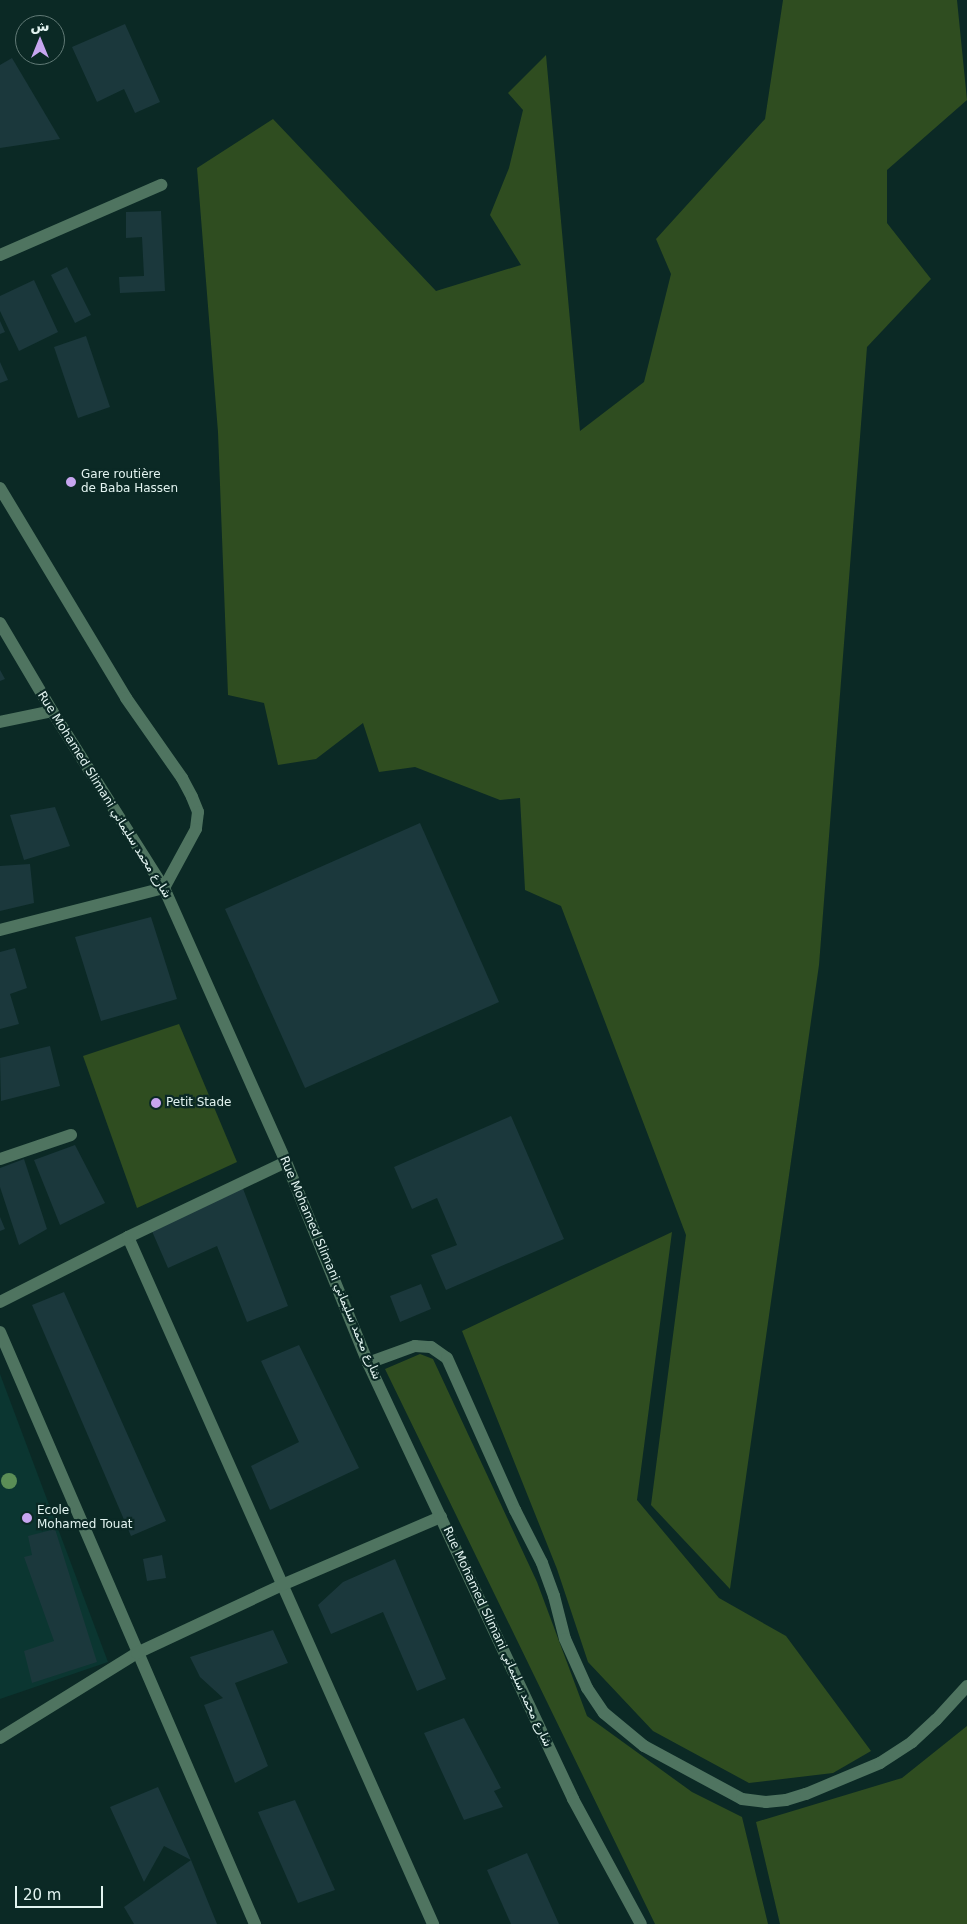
<!DOCTYPE html>
<meta charset="utf-8">
<style>
body{margin:0}
#map{position:relative;width:967px;height:1924px;overflow:hidden;background:#0b2925;font-family:"DejaVu Sans","Noto Sans Arabic",sans-serif}
div>[style]{position:absolute}
.built>*{inset:0;background:#0b3631}
.green>*{inset:0;background:#2f4d20}
.building>*{inset:0;background:#1b383c}
.service>*{height:12px;margin:-6px;padding:0 6px;transform-origin:6px;border-radius:6px;background:#4f7460}
.minor>*{height:12px;margin:-6px;padding:0 6px;transform-origin:6px;border-radius:6px;background:#4f7460}
.tertiary>*{height:12px;margin:-6px;padding:0 6px;transform-origin:6px;border-radius:6px;background:#4f7460}
.trees>*{width:16px;height:16px;margin:-8px;border-radius:50%;background:#5b8e56}
.dots>*{width:14px;height:14px;translate:-50% -50%;box-sizing:border-box;border:2px solid #0b2925;border-radius:50%}
span{translate:-50% -50%;white-space:nowrap;text-align:center;line-height:1.15;-webkit-text-stroke:4.5px #0b2925;paint-order:stroke}
.poi-label{font-size:12px;color:#e2f3f0}
.left{translate:0 -50%;text-align:left}
.street-label{font-size:12px;color:#e2f3f0}
.north{position:absolute;left:15px;top:15px;width:50px;height:50px;box-sizing:border-box;background:#0b2925;border:1px solid #617a76;border-radius:50%;rotate:0deg;font-size:14px;font-weight:700;line-height:20px;text-align:center;color:#e2f3f0}
.north::after{content:'';display:block;margin:auto;width:18px;height:22px;background:#c7a6f0;clip-path:polygon(50% 0,100% 100%,50% 72%,0 100%)}
.scale{position:absolute;left:15px;top:1886px;width:88px;height:22px;box-sizing:border-box;border:2px solid #e2f3f0;border-top:0;padding-left:6px;font-size:15px;line-height:18px;white-space:nowrap;color:#e2f3f0;-webkit-text-stroke:4px #0b2925;paint-order:stroke}
</style>
<div id="map">
<div class="built">
<i style="clip-path:polygon(0 1374px,108px 1662px,0 1699px)"></i>
</div>
<div class="green">
<i style="clip-path:polygon(783px 0,957px 0,967px 100px,887px 170px,887px 223px,931px 279px,867px 347px,819px 965px,730px 1589px,651px 1505px,686px 1235px,561px 906px,525px 890px,520px 798px,500px 800px,415px 767px,379px 772px,363px 723px,316px 759px,278px 765px,264px 703px,228px 695px,218px 432px,197px 168px,273px 119px,436px 291px,521px 265px,490px 215px,509px 168px,523px 110px,508px 93px,546px 55px,580px 431px,644px 382px,671px 274px,656px 239px,765px 119px)"></i>
<i style="clip-path:polygon(179px 1024px,237px 1162px,137px 1208px,83px 1056px)"></i>
<i style="clip-path:polygon(672px 1232px,637px 1500px,719px 1598px,786px 1636px,871px 1751px,833px 1773px,749px 1783px,653px 1731px,588px 1662px,557px 1569px,462px 1331px)"></i>
<i style="clip-path:polygon(420px 1354px,433px 1359px,537px 1582px,587px 1716px,692px 1792px,742px 1817px,768px 1924px,655px 1924px,385px 1369px)"></i>
<i style="clip-path:polygon(967px 1726px,967px 1924px,780px 1924px,756px 1822px,902px 1778px)"></i>
</div>
<div class="building">
<i style="clip-path:polygon(125px 24px,160px 102px,135px 113px,124px 89px,97px 102px,72px 47px)"></i>
<i style="clip-path:polygon(12px 58px,60px 139px,0 148px,0 65px)"></i>
<i style="clip-path:polygon(161px 211px,165px 291px,120px 293px,119px 277px,144px 276px,142px 237px,126px 238px,126px 212px)"></i>
<i style="clip-path:polygon(67px 267px,91px 315px,75px 323px,51px 275px)"></i>
<i style="clip-path:polygon(34px 280px,58px 332px,19px 351px,0 311px,0 296px)"></i>
<i style="clip-path:polygon(0 321px,5px 332px,0 334px)"></i>
<i style="clip-path:polygon(86px 336px,110px 407px,78px 418px,54px 347px)"></i>
<i style="clip-path:polygon(0 362px,8px 380px,0 383px)"></i>
<i style="clip-path:polygon(0 670px,5px 679px,0 681px)"></i>
<i style="clip-path:polygon(55px 807px,70px 846px,24px 860px,10px 815px)"></i>
<i style="clip-path:polygon(420px 823px,499px 1002px,305px 1088px,225px 909px)"></i>
<i style="clip-path:polygon(30px 864px,34px 903px,0 911px,0 866px)"></i>
<i style="clip-path:polygon(151px 917px,177px 999px,101px 1021px,75px 937px)"></i>
<i style="clip-path:polygon(15px 948px,27px 988px,10px 994px,19px 1024px,0 1029px,0 952px)"></i>
<i style="clip-path:polygon(50px 1046px,60px 1086px,1px 1101px,0 1058px)"></i>
<i style="clip-path:polygon(511px 1116px,564px 1239px,446px 1290px,431px 1255px,457px 1245px,437px 1198px,412px 1209px,394px 1167px)"></i>
<i style="clip-path:polygon(75px 1145px,105px 1203px,60px 1225px,34px 1160px)"></i>
<i style="clip-path:polygon(24px 1159px,47px 1229px,19px 1245px,0 1187px,0 1168px)"></i>
<i style="clip-path:polygon(242px 1186px,288px 1306px,247px 1322px,217px 1246px,168px 1268px,151px 1229px)"></i>
<i style="clip-path:polygon(0 1217px,5px 1229px,0 1231px)"></i>
<i style="clip-path:polygon(421px 1284px,431px 1309px,400px 1322px,390px 1296px)"></i>
<i style="clip-path:polygon(64px 1292px,166px 1521px,131px 1536px,32px 1305px)"></i>
<i style="clip-path:polygon(299px 1345px,359px 1468px,270px 1510px,251px 1466px,299px 1442px,261px 1361px)"></i>
<i style="clip-path:polygon(55px 1529px,97px 1662px,32px 1683px,24px 1651px,54px 1641px,24px 1557px,32px 1555px,28px 1536px)"></i>
<i style="clip-path:polygon(162px 1555px,166px 1578px,147px 1581px,143px 1559px)"></i>
<i style="clip-path:polygon(395px 1559px,446px 1679px,417px 1691px,383px 1612px,331px 1634px,318px 1605px,343px 1582px)"></i>
<i style="clip-path:polygon(273px 1630px,288px 1663px,235px 1683px,268px 1766px,235px 1783px,204px 1705px,223px 1698px,200px 1677px,190px 1657px)"></i>
<i style="clip-path:polygon(464px 1718px,501px 1788px,494px 1791px,503px 1807px,464px 1820px,424px 1733px)"></i>
<i style="clip-path:polygon(158px 1787px,191px 1860px,164px 1846px,144px 1882px,110px 1807px)"></i>
<i style="clip-path:polygon(295px 1800px,335px 1890px,298px 1903px,258px 1812px)"></i>
<i style="clip-path:polygon(527px 1853px,559px 1924px,511px 1924px,487px 1870px)"></i>
<i style="clip-path:polygon(191px 1860px,217px 1924px,134px 1924px,124px 1907px)"></i>
</div>
<div class="service">
<i style="left:0;top:255px;width:176px;rotate:-23.5deg"></i>
<i style="left:0;top:488px;width:245px;rotate:59deg"></i>
<i style="left:126px;top:698px;width:98px;rotate:55deg"></i>
<i style="left:182px;top:778px;width:21px;rotate:62deg"></i>
<i style="left:192px;top:797px;width:16px;rotate:68deg"></i>
<i style="left:198px;top:812px;width:17px;rotate:97deg"></i>
<i style="left:196px;top:829px;width:67px;rotate:118.5deg"></i>
</div>
<div class="minor">
<i style="left:0;top:722px;width:53px;rotate:-11.9deg"></i>
<i style="left:0;top:930px;width:169px;rotate:-14.4deg"></i>
<i style="left:0;top:1159px;width:75px;rotate:-18.7deg"></i>
<i style="left:128px;top:1237px;width:752px;rotate:66.06deg"></i>
<i style="left:0;top:1302px;width:144px;rotate:-26.9deg"></i>
<i style="left:128px;top:1237px;width:175px;rotate:-25.4deg"></i>
<i style="left:0;top:1332px;width:645px;rotate:66.7deg"></i>
<i style="left:368px;top:1363px;width:50px;rotate:-19.9deg"></i>
<i style="left:415px;top:1346px;width:16px;rotate:4deg"></i>
<i style="left:431px;top:1347px;width:19px;rotate:35deg"></i>
<i style="left:447px;top:1358px;width:167px;rotate:65.9deg"></i>
<i style="left:515px;top:1510px;width:59px;rotate:63deg"></i>
<i style="left:542px;top:1563px;width:35px;rotate:70deg"></i>
<i style="left:554px;top:1596px;width:44px;rotate:75.7deg"></i>
<i style="left:565px;top:1639px;width:54px;rotate:65.8deg"></i>
<i style="left:587px;top:1688px;width:30px;rotate:56deg"></i>
<i style="left:604px;top:1713px;width:52px;rotate:39.5deg"></i>
<i style="left:644px;top:1746px;width:111px;rotate:28.4deg"></i>
<i style="left:742px;top:1799px;width:24px;rotate:7deg"></i>
<i style="left:766px;top:1802px;width:20px;rotate:-6deg"></i>
<i style="left:786px;top:1800px;width:21px;rotate:-17deg"></i>
<i style="left:806px;top:1794px;width:80px;rotate:-22.7deg"></i>
<i style="left:880px;top:1763px;width:38px;rotate:-33deg"></i>
<i style="left:912px;top:1742px;width:33px;rotate:-43deg"></i>
<i style="left:936px;top:1720px;width:46px;rotate:-47.6deg"></i>
<i style="left:0;top:1738px;width:161px;rotate:-31.8deg"></i>
<i style="left:137px;top:1653px;width:160px;rotate:-25.1deg"></i>
<i style="left:282px;top:1585px;width:173px;rotate:-23.2deg"></i>
</div>
<div class="tertiary">
<i style="left:0;top:623px;width:102px;rotate:59.4deg"></i>
<i style="left:52px;top:711px;width:209px;rotate:57.7deg"></i>
<i style="left:164px;top:888px;width:300px;rotate:66deg"></i>
<i style="left:286px;top:1162px;width:217px;rotate:67.8deg"></i>
<i style="left:368px;top:1363px;width:482px;rotate:64.8deg"></i>
<i style="left:573px;top:1799px;width:142px;rotate:61.5deg"></i>
</div>
<div class="trees">
<i style="left:9px;top:1481px"></i>
</div>
<div class="dots">
<i style="left:71px;top:482px;background:#c7a6f0"></i>
<i style="left:156px;top:1103px;background:#c7a6f0"></i>
<i style="left:27px;top:1518px;background:#c7a6f0"></i>
</div>
<div class="poi-label">
<span class="left" style="left:81px;top:482px">Gare routière<br>de Baba Hassen</span>
<span class="left" style="left:166px;top:1103px">Petit Stade</span>
<span class="left" style="left:37px;top:1518px">Ecole<br>Mohamed Touat</span>
</div>
<div class="street-label">
<span style="left:104px;top:795px;rotate:58deg">Rue Mohamed Slimani شارع محمد سليماني</span>
<span style="left:330px;top:1268px;rotate:67deg">Rue Mohamed Slimani شارع محمد سليماني</span>
<span style="left:497px;top:1637px;rotate:65deg">Rue Mohamed Slimani شارع محمد سليماني</span>
</div>
<div class="north">ش</div>
<div class="scale">20 m</div>
</div>
